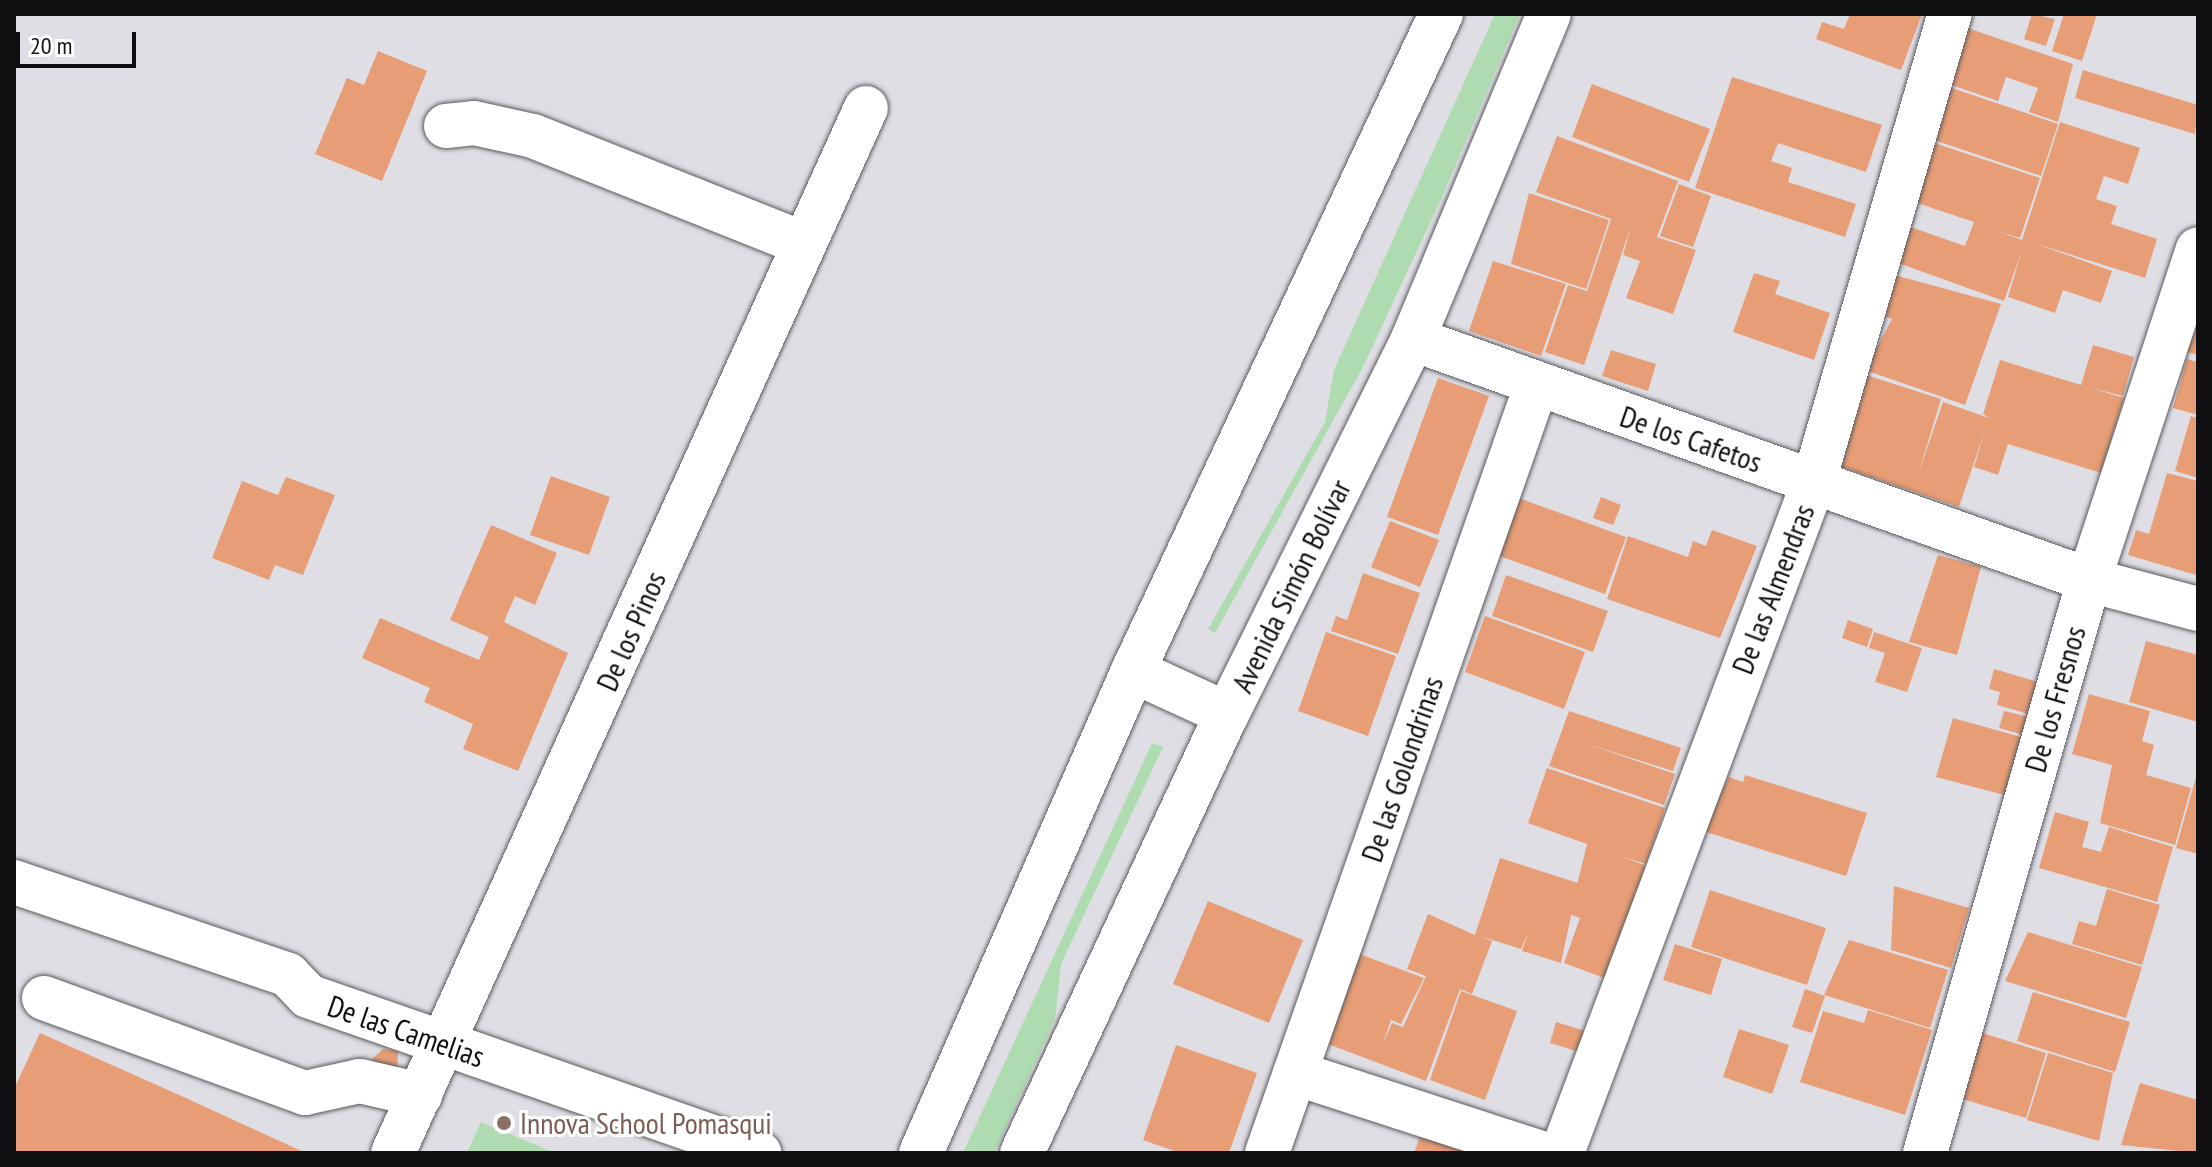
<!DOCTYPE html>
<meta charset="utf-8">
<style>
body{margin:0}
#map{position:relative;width:2212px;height:1167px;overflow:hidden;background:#dfdee5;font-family:"PT Sans Narrow",sans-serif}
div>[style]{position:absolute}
.green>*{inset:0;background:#aedcb0}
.building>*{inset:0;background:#e79d75}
.roads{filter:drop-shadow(0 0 2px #59595e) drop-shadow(0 0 2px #59595e)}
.minor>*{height:44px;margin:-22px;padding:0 22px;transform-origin:22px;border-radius:22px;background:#fff}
.highway>*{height:44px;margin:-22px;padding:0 22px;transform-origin:22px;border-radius:22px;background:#fff}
.dots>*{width:22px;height:22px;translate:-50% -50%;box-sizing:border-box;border:4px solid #fff;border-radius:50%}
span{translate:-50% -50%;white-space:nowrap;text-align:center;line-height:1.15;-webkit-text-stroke:6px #fff;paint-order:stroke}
.street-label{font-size:30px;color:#101012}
.education-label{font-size:30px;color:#785e54}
.left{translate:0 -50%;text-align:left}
.frame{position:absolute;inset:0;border:16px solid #101012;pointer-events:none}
.scale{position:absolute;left:16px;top:32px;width:120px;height:36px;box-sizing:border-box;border:4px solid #101012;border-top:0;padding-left:10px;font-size:24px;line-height:28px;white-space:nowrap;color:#101012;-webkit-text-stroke:6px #fff;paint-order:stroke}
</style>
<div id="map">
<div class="green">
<i style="clip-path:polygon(1495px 14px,1520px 14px,1442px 197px,1363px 367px,1215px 633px,1208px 629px,1325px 422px,1334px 370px)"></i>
<i style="clip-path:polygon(1152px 743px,1163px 747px,1061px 964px,1055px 1019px,994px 1153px,963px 1153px)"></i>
<i style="clip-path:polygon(481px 1122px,555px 1153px,467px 1153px)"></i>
</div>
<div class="building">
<i style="clip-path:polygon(1850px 14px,1922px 14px,1901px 70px,1816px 39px,1822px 22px,1844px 29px)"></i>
<i style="clip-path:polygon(2032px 14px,2055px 19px,2046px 46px,2024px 39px)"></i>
<i style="clip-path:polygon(2064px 14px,2097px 14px,2082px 61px,2052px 51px)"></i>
<i style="clip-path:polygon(1953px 23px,2073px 64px,2058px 122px,2029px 112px,2038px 88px,2006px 77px,1998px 101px,1934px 79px)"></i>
<i style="clip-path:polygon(378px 51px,427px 71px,382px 181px,315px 154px,347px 78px,364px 85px)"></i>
<i style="clip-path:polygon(2083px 70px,2198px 105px,2195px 134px,2075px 98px)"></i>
<i style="clip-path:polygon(1732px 77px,1882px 125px,1866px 172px,1778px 143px,1771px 161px,1792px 168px,1788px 182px,1856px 204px,1845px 237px,1695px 188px)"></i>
<i style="clip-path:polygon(1592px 84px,1710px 129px,1689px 182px,1572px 137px)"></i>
<i style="clip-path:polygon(1946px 86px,2058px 124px,2041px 176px,1928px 138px)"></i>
<i style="clip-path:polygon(2060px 122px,2140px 148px,2128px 184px,2104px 176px,2096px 199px,2117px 206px,2111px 224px,2157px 239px,2145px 278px,2031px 242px,2112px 271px,2101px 303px,2063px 290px,2055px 313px,2008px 297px,2022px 250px,2004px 301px,1887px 259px,1899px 223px,1965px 246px,1974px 222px,1902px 198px,1916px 137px,2040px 178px,2020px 238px,1997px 231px,2022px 240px)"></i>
<i style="clip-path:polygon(1557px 136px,1678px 181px,1657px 237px,1696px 250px,1673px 314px,1626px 298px,1640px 261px,1623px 255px,1631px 226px,1584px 365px,1545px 352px,1568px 285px,1587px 291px,1611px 219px,1536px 192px)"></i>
<i style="clip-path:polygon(1679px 184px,1711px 196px,1693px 247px,1660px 236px)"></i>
<i style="clip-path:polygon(1529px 193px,1609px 220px,1586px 289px,1511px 264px)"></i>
<i style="clip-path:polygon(1493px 261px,1566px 284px,1541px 356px,1469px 331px)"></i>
<i style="clip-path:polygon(1754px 273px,1780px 281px,1775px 294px,1830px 313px,1814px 360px,1733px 332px)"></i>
<i style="clip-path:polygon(1887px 273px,2001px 304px,1965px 405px,1865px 370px,1892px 319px,1873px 312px)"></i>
<i style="clip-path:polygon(2198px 289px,2198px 355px,2175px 348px)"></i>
<i style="clip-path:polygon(2093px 345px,2134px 357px,2123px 396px,2088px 387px,2124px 398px,2101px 473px,2008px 444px,1998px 475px,1974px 467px,1985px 430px,1959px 507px,1833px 464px,1863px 374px,1941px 399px,1918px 475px,1943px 402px,1989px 418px,1983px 414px,2000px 360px,2081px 385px)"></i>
<i style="clip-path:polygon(1611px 350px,1656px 364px,1648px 391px,1602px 376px)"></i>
<i style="clip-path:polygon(2187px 359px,2198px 362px,2198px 415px,2173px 408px)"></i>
<i style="clip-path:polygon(1438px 378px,1489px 396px,1438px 535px,1387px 517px)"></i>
<i style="clip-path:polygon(2191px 416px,2198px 418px,2198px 478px,2175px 471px)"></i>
<i style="clip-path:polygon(2167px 473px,2198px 481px,2196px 575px,2128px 555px,2136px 530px,2149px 534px)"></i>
<i style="clip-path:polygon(551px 476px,610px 497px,589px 555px,530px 535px)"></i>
<i style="clip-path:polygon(286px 477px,335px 495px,303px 575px,275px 565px,269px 580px,212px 558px,242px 481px,278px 495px)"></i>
<i style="clip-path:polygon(1505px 493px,1626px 537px,1605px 594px,1483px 550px)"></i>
<i style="clip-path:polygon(1601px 497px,1621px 505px,1613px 525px,1593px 518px)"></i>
<i style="clip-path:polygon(1390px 521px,1439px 540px,1420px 587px,1371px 567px)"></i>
<i style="clip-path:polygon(491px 525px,557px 553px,535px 605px,515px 596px,504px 622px,568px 653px,518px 771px,463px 749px,473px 724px,424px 702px,430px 688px,362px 658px,380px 618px,479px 660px,489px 637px,450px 620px)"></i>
<i style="clip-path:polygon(1712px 530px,1757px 546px,1720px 638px,1607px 599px,1628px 536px,1688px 557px,1693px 541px,1706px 546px)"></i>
<i style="clip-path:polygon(1938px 555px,1981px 567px,1957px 655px,1909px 642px)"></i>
<i style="clip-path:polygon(1363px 573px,1420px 593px,1398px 654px,1331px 631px,1336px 616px,1347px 620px)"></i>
<i style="clip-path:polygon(1506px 575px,1608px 611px,1593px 652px,1492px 616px)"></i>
<i style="clip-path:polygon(1485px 616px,1585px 652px,1564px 709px,1465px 672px)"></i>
<i style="clip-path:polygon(1848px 620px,1873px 629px,1867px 647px,1842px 638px)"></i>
<i style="clip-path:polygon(1326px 632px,1396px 656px,1368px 736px,1298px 711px)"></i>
<i style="clip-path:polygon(1874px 632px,1922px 648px,1907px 692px,1875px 682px,1885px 653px,1869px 648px)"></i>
<i style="clip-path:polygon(2146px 641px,2198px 655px,2198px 722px,2129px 702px)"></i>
<i style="clip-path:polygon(1994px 669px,2038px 682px,2029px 714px,1997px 705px,2000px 692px,1989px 689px)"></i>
<i style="clip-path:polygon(2089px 694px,2150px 711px,2142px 741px,2154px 745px,2146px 775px,2191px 788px,2175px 845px,2100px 823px,2112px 765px,2072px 754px)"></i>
<i style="clip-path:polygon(1569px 711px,1681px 748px,1673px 771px,1584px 743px,1675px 774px,1664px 805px,1549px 766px)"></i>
<i style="clip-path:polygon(2004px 711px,2029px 717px,2024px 735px,1999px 728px)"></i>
<i style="clip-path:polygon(1953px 718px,2028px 739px,2012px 797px,1936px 777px)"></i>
<i style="clip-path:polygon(1547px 768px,1665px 808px,1646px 864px,1617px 855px,1647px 866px,1607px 979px,1564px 963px,1580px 918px,1570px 914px,1587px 844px,1528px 823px)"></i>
<i style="clip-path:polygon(2198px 770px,2198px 854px,2176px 848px)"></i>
<i style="clip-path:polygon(1745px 775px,1867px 813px,1846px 876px,1703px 831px,1729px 777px,1743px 782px)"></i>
<i style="clip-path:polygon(2055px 812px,2089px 822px,2082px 847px,2101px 852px,2109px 827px,2173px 847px,2157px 902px,2039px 868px)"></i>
<i style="clip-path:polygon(1500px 858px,1578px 883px,1561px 963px,1522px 951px,1528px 932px,1521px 949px,1480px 936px,1492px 941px,1472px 994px,1460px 989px,1426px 1081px,1320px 1041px,1333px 1001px,1348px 1006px,1335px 1000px,1354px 952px,1424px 978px,1401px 1024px,1391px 1020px,1382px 1046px,1392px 1023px,1403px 1027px,1426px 976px,1407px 969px,1428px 914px,1475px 935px)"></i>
<i style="clip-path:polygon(1894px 886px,1969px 908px,1951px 968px,1891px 950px)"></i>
<i style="clip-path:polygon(2107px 889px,2160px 905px,2142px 965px,2072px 944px,2079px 921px,2096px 926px)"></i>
<i style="clip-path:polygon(1710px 890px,1826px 928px,1807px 985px,1691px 947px)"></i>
<i style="clip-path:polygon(1208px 901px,1303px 940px,1269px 1023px,1173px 984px)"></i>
<i style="clip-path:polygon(2028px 932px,2142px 967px,2126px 1018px,2005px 981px)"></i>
<i style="clip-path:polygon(1849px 940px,1948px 970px,1930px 1028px,1824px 995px)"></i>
<i style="clip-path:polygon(1675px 944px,1722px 959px,1711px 995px,1663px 980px)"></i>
<i style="clip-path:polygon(1805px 989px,1825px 996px,1812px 1033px,1792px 1027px)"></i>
<i style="clip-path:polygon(1461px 991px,1517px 1011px,1485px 1100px,1430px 1080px)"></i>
<i style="clip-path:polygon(2033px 992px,2130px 1022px,2115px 1072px,2017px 1041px)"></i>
<i style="clip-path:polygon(1868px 1010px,1932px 1030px,1905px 1115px,1800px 1082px,1823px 1011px,1864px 1023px)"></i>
<i style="clip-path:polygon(1556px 1022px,1592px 1033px,1586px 1054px,1550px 1043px)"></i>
<i style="clip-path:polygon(1739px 1029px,1789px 1045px,1772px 1094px,1723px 1077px)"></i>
<i style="clip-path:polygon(1976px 1031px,2046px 1053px,2026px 1118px,1956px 1097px)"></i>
<i style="clip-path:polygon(40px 1033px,177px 1094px,306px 1153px,14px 1153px,14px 1089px)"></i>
<i style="clip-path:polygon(1176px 1045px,1257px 1073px,1229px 1153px,1180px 1153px,1143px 1140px)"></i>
<i style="clip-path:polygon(383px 1049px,398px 1051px,397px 1075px,378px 1076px,372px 1059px)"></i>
<i style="clip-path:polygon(2048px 1053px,2113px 1073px,2099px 1141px,2027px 1120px)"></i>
<i style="clip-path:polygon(2140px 1083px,2198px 1100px,2198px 1153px,2121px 1145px)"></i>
<i style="clip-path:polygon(1422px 1131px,1482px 1153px,1414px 1153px)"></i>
</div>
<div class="roads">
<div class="minor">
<i style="left:446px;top:126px;width:28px;rotate:-6deg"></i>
<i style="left:474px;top:123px;width:60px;rotate:12.4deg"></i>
<i style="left:533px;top:136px;width:292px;rotate:21.7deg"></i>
<i style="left:1413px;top:339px;width:718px;rotate:19.62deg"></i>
<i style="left:2089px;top:580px;width:113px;rotate:14.9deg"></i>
<i style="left:14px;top:882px;width:289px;rotate:18.7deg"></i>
<i style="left:288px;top:975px;width:29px;rotate:46deg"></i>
<i style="left:308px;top:996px;width:478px;rotate:19.2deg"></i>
<i style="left:44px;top:998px;width:278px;rotate:20deg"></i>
<i style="left:305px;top:1093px;width:56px;rotate:-12.3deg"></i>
<i style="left:360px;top:1081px;width:62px;rotate:13.1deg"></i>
<i style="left:1295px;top:1073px;width:259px;rotate:18deg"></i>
<i style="left:393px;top:1153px;width:1147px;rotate:-65.65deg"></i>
<i style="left:1267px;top:1153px;width:813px;rotate:-70.67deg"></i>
<i style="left:1562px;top:1153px;width:718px;rotate:-69.44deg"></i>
<i style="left:1814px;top:481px;width:486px;rotate:-73.8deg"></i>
<i style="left:1925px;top:1153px;width:596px;rotate:-74.03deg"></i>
<i style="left:2089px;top:580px;width:348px;rotate:-71.8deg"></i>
</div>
<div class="highway">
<i style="left:1133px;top:671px;width:103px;rotate:24.6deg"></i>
<i style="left:921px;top:1153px;width:527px;rotate:-66.26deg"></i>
<i style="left:1133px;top:671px;width:726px;rotate:-64.88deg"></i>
<i style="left:1022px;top:1153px;width:485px;rotate:-65deg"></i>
<i style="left:1227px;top:714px;width:419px;rotate:-63.6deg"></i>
<i style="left:1413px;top:339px;width:352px;rotate:-67.3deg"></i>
</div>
</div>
<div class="dots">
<i style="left:504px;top:1123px;background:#8d6e63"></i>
</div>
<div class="street-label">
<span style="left:1691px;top:439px;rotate:19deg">De los Cafetos</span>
<span style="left:1291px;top:586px;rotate:-64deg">Avenida Simón Bolívar</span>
<span style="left:1773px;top:589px;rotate:-69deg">De las Almendras</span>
<span style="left:631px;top:631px;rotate:-66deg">De los Pinos</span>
<span style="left:2055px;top:699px;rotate:-74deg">De los Fresnos</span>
<span style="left:1402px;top:769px;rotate:-71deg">De las Golondrinas</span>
<span style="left:406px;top:1031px;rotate:19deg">De las Camelias</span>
</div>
<div class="education-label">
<span class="left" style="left:520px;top:1123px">Innova School Pomasqui</span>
</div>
<div class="frame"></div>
<div class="scale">20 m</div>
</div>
